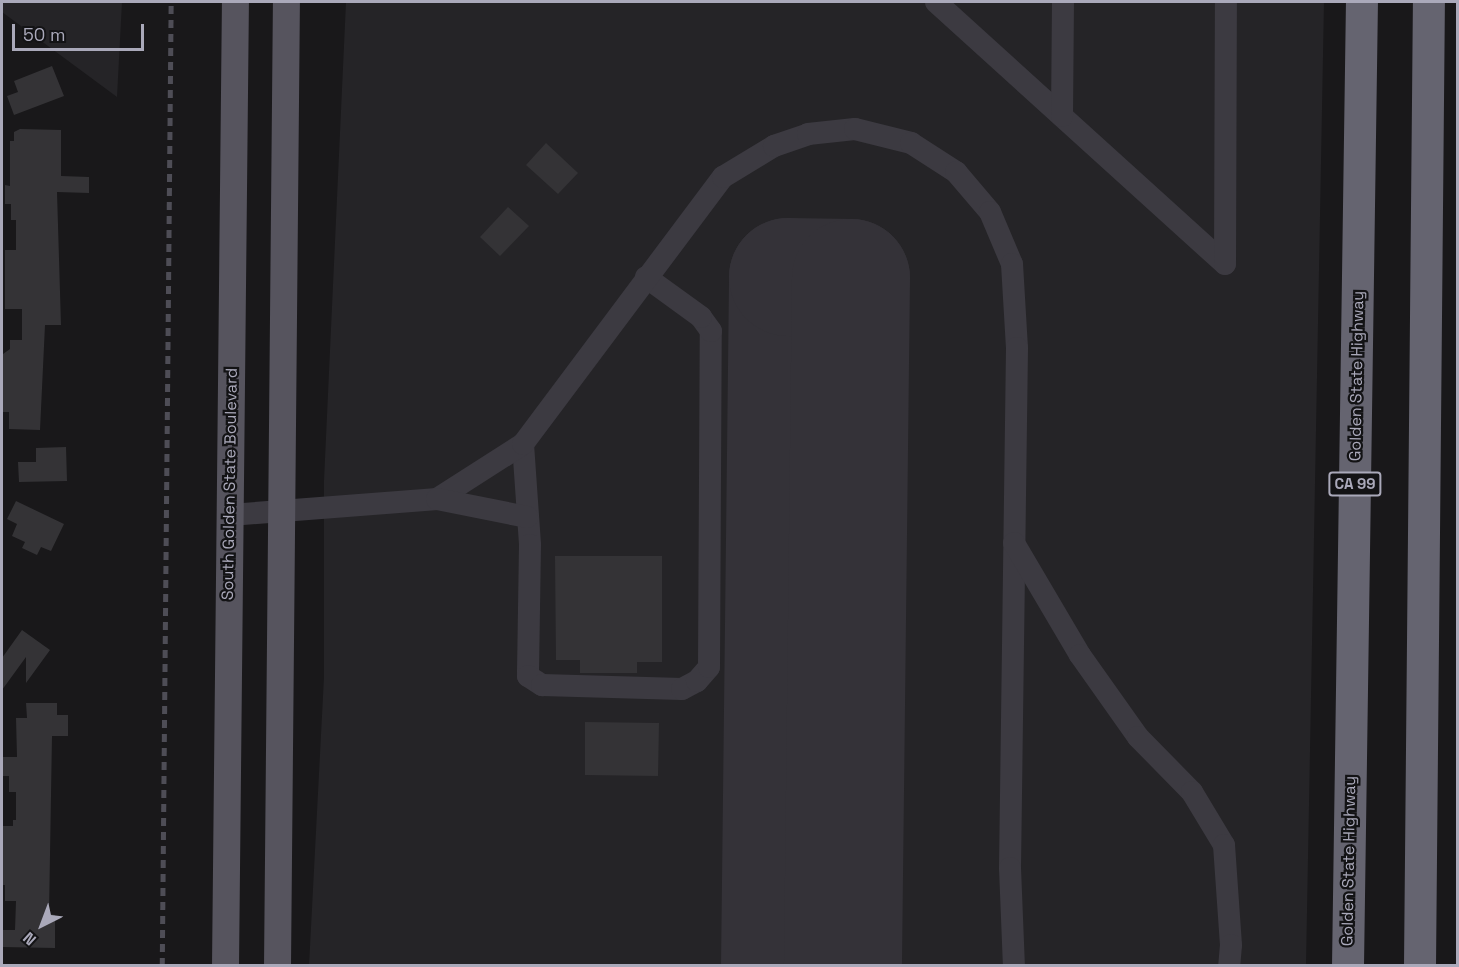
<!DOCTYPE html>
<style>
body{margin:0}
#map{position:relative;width:1459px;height:967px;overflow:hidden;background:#19181a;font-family:"Space Grotesk",sans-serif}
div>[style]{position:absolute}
.built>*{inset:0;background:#252427}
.runway>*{height:118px;margin:-59px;padding:0 59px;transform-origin:59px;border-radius:59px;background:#343238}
.building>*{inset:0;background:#343336}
.minor>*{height:22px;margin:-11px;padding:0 11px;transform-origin:11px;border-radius:11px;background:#3c3a41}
.major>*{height:27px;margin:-13.5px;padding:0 13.5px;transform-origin:13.5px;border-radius:13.5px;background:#56545e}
.highway>*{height:32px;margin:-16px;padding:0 16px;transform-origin:16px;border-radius:16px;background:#656470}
.rail>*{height:4.5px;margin-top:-2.25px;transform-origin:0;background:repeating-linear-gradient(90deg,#4e4d56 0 8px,transparent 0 14px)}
span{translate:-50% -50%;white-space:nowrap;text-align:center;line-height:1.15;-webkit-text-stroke:4.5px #131315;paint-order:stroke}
.shield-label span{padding:2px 4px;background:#131315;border:2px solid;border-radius:4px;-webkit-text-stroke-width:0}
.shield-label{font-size:15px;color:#aaa9ba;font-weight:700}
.street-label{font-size:16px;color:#aaa9ba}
.frame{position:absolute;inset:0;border:3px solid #aaa9ba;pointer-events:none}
.north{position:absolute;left:12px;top:895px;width:60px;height:60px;-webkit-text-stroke:4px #131315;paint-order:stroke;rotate:222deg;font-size:16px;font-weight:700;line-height:24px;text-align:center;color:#aaa9ba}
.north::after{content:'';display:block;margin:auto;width:21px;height:27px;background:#aaa9ba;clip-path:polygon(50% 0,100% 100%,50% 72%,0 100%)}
.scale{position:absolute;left:12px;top:24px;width:132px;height:27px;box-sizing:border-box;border:3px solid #aaa9ba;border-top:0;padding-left:8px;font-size:18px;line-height:21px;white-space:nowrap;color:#aaa9ba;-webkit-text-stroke:4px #131315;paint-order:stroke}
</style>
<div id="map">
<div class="built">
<i style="clip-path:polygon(2px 2px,122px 2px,117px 97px,2px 12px)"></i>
<i style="clip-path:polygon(346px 2px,1324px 2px,1306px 965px,309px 966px,324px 677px,324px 481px)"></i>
</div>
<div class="runway">
<i style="left:780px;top:966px;width:689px;rotate:-89.33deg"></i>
<i style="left:788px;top:277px;width:63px;rotate:0.9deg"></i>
<i style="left:851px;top:278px;width:688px;rotate:90.67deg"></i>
</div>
<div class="building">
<i style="clip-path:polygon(52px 66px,64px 96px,14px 115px,7px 96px,18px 92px,14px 81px)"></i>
<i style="clip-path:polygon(20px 129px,61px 130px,61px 176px,89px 177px,89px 193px,57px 192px,61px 325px,45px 325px,40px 430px,9px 429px,9px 412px,3px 412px,3px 354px,10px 349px,10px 340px,22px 340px,22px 309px,5px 309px,5px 250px,16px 250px,16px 220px,11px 220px,11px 204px,5px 204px,5px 185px,10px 186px,10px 141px,14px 141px,14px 132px)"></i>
<i style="clip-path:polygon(546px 143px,578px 173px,558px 194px,526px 165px)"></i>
<i style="clip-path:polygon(508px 207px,529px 226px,500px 256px,480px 237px)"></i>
<i style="clip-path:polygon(66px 447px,67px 481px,19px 482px,18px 462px,36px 462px,36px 448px)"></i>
<i style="clip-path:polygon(16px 501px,64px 524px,51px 551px,41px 547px,37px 555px,22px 548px,25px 542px,12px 536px,17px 524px,7px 519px)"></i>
<i style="clip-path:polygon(555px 556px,662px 556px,662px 662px,637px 662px,637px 673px,580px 673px,580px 660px,556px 660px)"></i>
<i style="clip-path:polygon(22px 630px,50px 650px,26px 683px,26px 657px,2px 690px,2px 658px)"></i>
<i style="clip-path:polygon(26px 703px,57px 703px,57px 715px,68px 715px,68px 736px,52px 736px,49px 914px,55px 915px,55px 948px,2px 947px,2px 930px,15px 930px,16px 901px,5px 901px,5px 885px,2px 885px,2px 826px,13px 826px,13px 820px,16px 820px,16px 792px,9px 792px,9px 776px,3px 776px,3px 757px,17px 757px,16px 718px,27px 718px)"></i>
<i style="clip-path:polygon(585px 722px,659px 723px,658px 776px,585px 775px)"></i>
</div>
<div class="minor">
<i style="left:936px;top:2px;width:390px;rotate:42.2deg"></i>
<i style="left:1062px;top:116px;width:114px;rotate:-89.5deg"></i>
<i style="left:1225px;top:264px;width:262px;rotate:-89.8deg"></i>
<i style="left:523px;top:444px;width:101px;rotate:86deg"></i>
<i style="left:530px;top:545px;width:131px;rotate:90.9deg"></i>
<i style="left:528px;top:676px;width:17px;rotate:33deg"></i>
<i style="left:542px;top:685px;width:140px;rotate:1.6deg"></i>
<i style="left:682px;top:689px;width:17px;rotate:-28deg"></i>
<i style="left:697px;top:681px;width:18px;rotate:-49deg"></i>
<i style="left:709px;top:667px;width:336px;rotate:-89.7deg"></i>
<i style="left:711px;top:331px;width:17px;rotate:-126deg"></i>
<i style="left:701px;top:317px;width:68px;rotate:-144deg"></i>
<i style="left:437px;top:499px;width:102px;rotate:-32.6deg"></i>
<i style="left:523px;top:444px;width:334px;rotate:-53.2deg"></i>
<i style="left:723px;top:177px;width:60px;rotate:-31.3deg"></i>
<i style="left:774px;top:146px;width:36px;rotate:-19deg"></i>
<i style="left:808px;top:134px;width:47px;rotate:-6.1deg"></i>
<i style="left:855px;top:129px;width:58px;rotate:14deg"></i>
<i style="left:911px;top:143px;width:54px;rotate:32.8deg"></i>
<i style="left:956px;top:172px;width:52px;rotate:49.6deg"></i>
<i style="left:990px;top:212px;width:56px;rotate:67.1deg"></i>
<i style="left:1012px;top:264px;width:84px;rotate:86.6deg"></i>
<i style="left:1017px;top:348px;width:520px;rotate:90.77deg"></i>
<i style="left:1010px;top:868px;width:98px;rotate:87.7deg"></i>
<i style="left:230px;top:515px;width:208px;rotate:-4.4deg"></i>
<i style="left:437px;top:499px;width:92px;rotate:11.3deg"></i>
<i style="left:1014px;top:543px;width:130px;rotate:59.5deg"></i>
<i style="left:1080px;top:655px;width:100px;rotate:54.7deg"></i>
<i style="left:1138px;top:737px;width:77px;rotate:45.5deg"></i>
<i style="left:1192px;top:792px;width:62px;rotate:58.9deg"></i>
<i style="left:1224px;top:845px;width:100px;rotate:86deg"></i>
<i style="left:1231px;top:945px;width:21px;rotate:95deg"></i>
</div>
<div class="major">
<i style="left:225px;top:966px;width:964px;rotate:-89.41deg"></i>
<i style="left:277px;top:966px;width:964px;rotate:-89.47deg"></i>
</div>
<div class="highway">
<i style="left:1348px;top:966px;width:964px;rotate:-89.17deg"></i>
<i style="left:1420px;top:966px;width:964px;rotate:-89.47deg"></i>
</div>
<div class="rail">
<i style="left:162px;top:966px;width:964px;rotate:-89.47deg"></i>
</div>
<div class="shield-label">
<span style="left:1355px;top:484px">CA 99</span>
</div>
<div class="street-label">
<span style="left:1357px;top:376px;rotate:-89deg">Golden State Highway</span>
<span style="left:230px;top:484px;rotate:-89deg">South Golden State Boulevard</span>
<span style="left:1349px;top:861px;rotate:-89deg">Golden State Highway</span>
</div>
<div class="frame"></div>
<div class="north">N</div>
<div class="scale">50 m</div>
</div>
